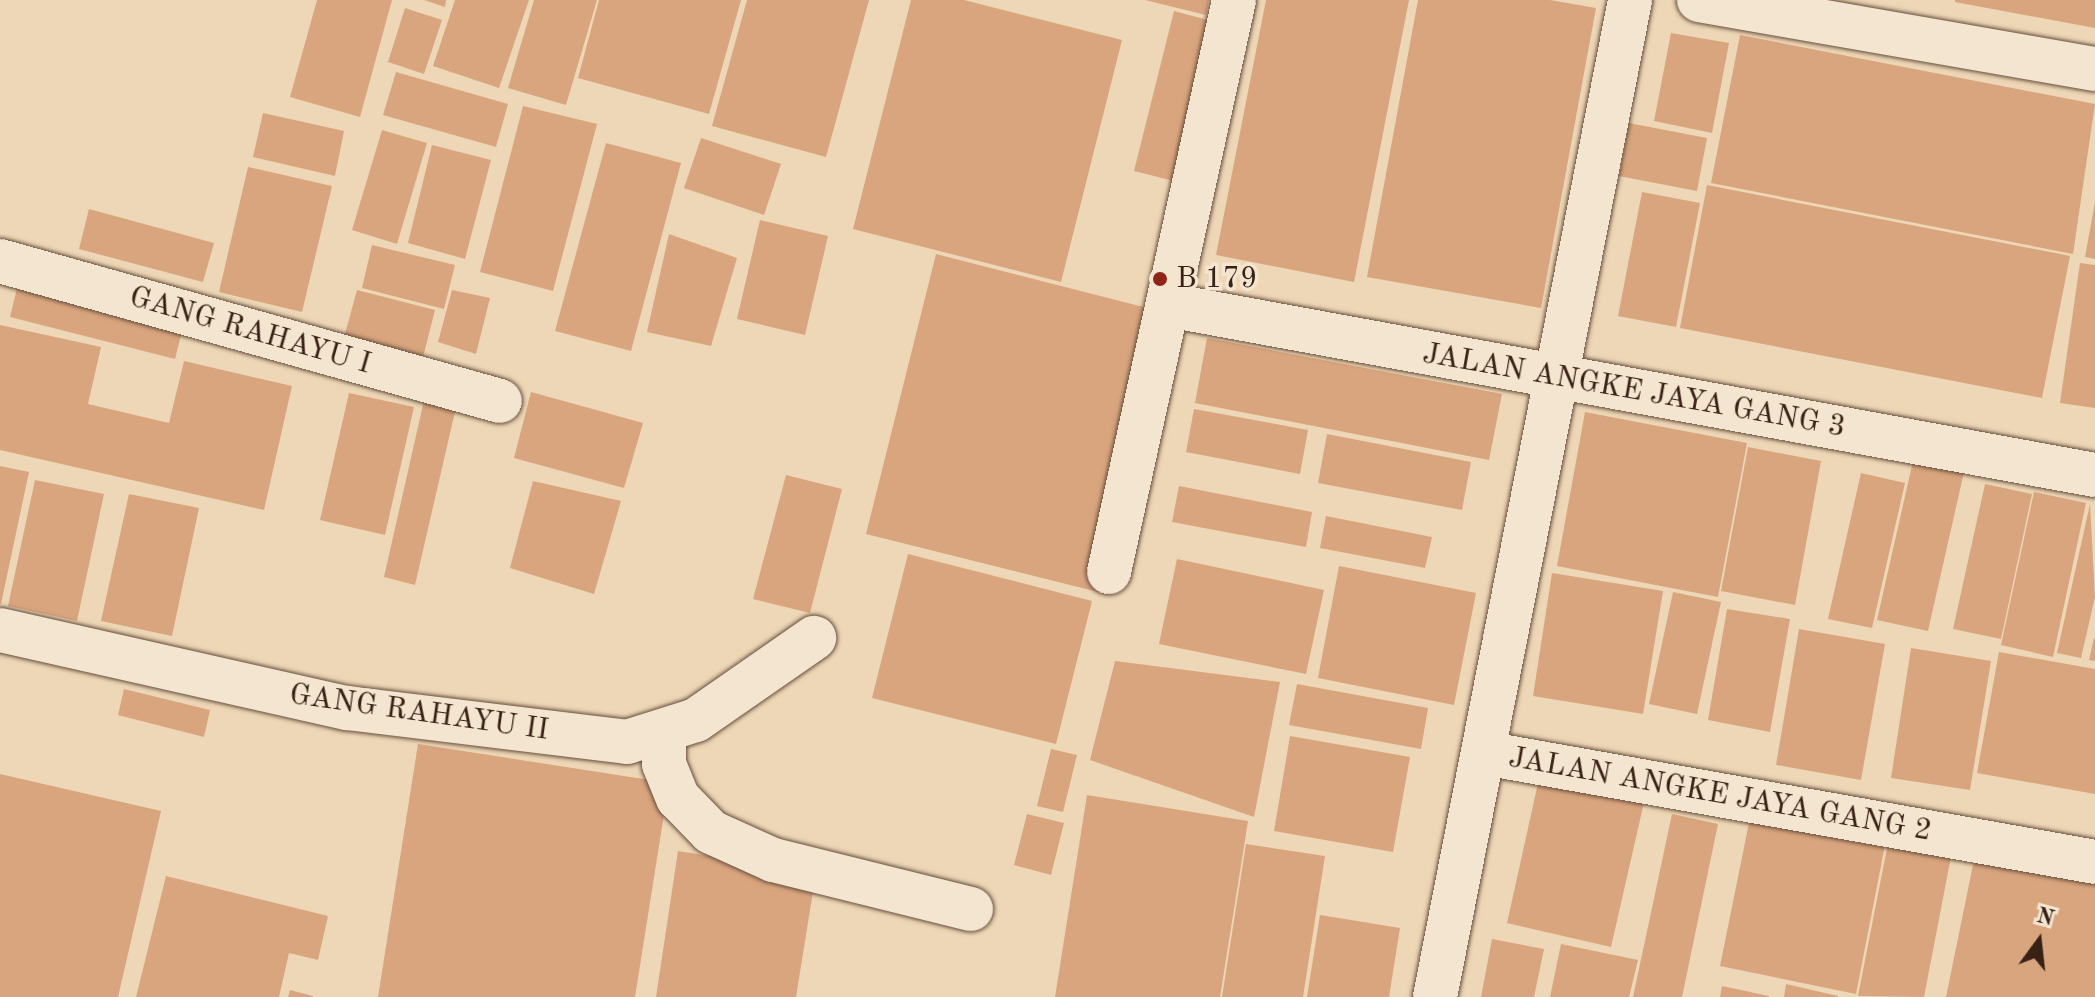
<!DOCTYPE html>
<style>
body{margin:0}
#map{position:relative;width:2095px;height:997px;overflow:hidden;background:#eed7b6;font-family:"Old Standard TT",serif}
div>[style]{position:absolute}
.building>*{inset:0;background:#d9a57e}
.roads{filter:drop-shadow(0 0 2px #664f3d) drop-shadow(0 0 2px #664f3d)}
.minor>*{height:44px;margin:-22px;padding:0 22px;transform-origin:22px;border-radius:22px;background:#f4e5d0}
.dots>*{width:22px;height:22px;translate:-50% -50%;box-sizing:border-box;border:4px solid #f4e5d0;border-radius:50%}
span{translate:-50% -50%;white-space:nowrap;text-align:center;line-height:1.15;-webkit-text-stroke:7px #f4e5d0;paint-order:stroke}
.poi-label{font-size:30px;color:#382215}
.left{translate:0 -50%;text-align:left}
.street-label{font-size:30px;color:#382215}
.north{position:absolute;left:1999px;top:901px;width:80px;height:80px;-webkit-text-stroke:6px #f4e5d0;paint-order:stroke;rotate:15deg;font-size:22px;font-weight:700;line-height:32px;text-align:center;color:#382215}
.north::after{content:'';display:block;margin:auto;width:28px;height:36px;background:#382215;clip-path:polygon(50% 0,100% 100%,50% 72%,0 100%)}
</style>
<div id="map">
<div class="building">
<i style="clip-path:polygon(317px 0,392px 0,360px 117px,290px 97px)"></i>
<i style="clip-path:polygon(424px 0,446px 0,445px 7px)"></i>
<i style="clip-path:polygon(455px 0,529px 0,499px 88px,433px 66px)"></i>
<i style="clip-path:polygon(534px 0,597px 0,566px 105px,508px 88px)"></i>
<i style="clip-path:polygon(599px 0,741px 0,709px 114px,578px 78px)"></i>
<i style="clip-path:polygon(747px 0,869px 0,826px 157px,712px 126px)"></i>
<i style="clip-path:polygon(911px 0,964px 0,1122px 40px,1061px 282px,853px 229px)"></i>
<i style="clip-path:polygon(1145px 0,1209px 0,1206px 15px)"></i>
<i style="clip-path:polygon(1266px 0,1409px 0,1354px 282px,1216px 255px)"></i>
<i style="clip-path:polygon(1418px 0,1550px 0,1596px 8px,1541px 308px,1367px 277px)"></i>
<i style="clip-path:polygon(1955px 0,2095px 0,2095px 28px,1955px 2px)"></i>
<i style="clip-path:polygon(405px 8px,442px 20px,424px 74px,388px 62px)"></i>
<i style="clip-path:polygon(1174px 11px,1223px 24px,1182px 183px,1134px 171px)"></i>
<i style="clip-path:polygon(1671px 33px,1729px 43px,1712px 133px,1654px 121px)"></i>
<i style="clip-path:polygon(1740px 35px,2095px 104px,2073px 254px,1711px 183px)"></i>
<i style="clip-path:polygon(396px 72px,508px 104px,496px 147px,383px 115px)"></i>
<i style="clip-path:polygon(523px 106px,597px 124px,553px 291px,480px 272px)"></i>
<i style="clip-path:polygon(263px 113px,344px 131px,335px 176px,253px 157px)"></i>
<i style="clip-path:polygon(1629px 123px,1707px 138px,1697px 191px,1619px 176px)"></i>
<i style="clip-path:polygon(382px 130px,427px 143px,397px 244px,352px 230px)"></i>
<i style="clip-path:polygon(701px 138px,781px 164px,764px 215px,684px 188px)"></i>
<i style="clip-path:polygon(606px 143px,681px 163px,631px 351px,555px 331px)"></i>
<i style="clip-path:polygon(432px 145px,491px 160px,465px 259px,408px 243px)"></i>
<i style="clip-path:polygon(248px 167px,332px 186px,302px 312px,219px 292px)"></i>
<i style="clip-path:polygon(1707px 185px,2070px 256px,2042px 398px,1680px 328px)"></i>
<i style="clip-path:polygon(1642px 192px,1700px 203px,1676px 327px,1618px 316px)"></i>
<i style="clip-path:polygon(2095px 202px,2095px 259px,2085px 257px)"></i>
<i style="clip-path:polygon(89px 209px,214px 243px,203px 282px,79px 249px)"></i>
<i style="clip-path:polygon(760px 220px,828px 236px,805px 335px,737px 319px)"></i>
<i style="clip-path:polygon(669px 234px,737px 258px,711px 346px,647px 332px)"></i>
<i style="clip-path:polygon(372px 245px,455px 265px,444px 309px,362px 288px)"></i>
<i style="clip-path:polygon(936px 254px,1167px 313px,1098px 592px,866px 534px)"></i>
<i style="clip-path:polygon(2080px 263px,2095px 265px,2095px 408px,2060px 403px)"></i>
<i style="clip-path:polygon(19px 280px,184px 323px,175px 359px,10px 317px)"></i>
<i style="clip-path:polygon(357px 290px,435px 310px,421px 365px,342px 345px)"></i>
<i style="clip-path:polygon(452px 290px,490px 298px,476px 354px,438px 342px)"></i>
<i style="clip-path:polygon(0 325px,101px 347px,88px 404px,169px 423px,184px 361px,292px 386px,264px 510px,0 450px)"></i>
<i style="clip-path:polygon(1207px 338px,1502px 394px,1489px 460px,1195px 403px)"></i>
<i style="clip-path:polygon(531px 392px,643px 423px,624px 488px,514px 458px)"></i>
<i style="clip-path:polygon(349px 393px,414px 407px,385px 535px,320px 520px)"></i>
<i style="clip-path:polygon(425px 396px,457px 403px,415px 585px,384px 577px)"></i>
<i style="clip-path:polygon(1194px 409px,1308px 430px,1300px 474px,1186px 452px)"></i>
<i style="clip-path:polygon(1585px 412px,1747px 443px,1718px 597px,1557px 566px)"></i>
<i style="clip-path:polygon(1327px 434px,1471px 462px,1462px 510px,1318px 483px)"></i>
<i style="clip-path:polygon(1748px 447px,1821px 461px,1795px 605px,1721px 591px)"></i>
<i style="clip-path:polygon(1913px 461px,1964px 472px,1928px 631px,1877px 620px)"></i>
<i style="clip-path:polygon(0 466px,29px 472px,1px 604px,0 604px)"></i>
<i style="clip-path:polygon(1861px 473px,1905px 483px,1872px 628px,1828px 619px)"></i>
<i style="clip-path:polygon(786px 475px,842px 489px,810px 613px,753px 599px)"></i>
<i style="clip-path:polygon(35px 480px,104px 494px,77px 621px,8px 606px)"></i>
<i style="clip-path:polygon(533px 481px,621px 501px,594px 594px,510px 568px)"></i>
<i style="clip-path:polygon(1985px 484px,2032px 494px,2001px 639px,1953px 629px)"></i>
<i style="clip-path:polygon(1179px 486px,1312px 512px,1306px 547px,1172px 522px)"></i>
<i style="clip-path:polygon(2034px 492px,2086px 503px,2053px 657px,2001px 645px)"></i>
<i style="clip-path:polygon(129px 494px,199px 508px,172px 636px,101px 621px)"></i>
<i style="clip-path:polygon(2090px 504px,2095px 597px,2081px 658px,2057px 653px)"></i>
<i style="clip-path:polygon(1326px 516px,1432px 537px,1425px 568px,1320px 548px)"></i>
<i style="clip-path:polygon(908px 554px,1092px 601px,1056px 744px,872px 698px)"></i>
<i style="clip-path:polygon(1177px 559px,1324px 590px,1306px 674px,1159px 644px)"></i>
<i style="clip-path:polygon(1339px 566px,1476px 593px,1454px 705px,1318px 678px)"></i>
<i style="clip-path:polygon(1552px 573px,1663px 591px,1643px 714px,1533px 696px)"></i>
<i style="clip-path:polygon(1673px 592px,1721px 602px,1697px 714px,1649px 704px)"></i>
<i style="clip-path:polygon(1727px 609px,1790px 619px,1770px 732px,1708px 720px)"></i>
<i style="clip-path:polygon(1799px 629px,1885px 644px,1861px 780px,1776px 765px)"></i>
<i style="clip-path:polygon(2094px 638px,2095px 638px,2095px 661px,2089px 660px)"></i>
<i style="clip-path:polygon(1911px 648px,1991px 661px,1970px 790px,1891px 778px)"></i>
<i style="clip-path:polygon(1999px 652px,2095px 669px,2095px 794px,1977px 773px)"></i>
<i style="clip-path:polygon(1115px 661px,1280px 682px,1254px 817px,1090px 760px)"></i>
<i style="clip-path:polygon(1297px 684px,1428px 708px,1421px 749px,1289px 725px)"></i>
<i style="clip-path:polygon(124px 689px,210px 710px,204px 737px,118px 715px)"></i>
<i style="clip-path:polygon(1290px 736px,1410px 757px,1393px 852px,1274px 831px)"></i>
<i style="clip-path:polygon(418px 744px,669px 783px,635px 997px,378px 997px)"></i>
<i style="clip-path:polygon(1051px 749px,1077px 755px,1063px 812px,1037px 806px)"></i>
<i style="clip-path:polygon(0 774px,161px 811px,118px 997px,0 997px)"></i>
<i style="clip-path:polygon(1540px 774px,1645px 798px,1611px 947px,1507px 923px)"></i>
<i style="clip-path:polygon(1087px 795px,1248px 821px,1220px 997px,1055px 997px)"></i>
<i style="clip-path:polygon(1751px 813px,1886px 840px,1856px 994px,1720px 966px)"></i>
<i style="clip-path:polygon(1027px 814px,1064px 823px,1051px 875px,1014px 865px)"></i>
<i style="clip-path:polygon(1672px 814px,1718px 824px,1682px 997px,1633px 997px)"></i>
<i style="clip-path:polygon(1891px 828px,1954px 841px,1924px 997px,1858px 996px)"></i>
<i style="clip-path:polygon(1246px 844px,1325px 856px,1303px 997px,1222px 997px)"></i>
<i style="clip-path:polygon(1976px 850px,2095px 874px,2095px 997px,1946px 997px)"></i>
<i style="clip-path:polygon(678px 851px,816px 873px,796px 997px,656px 997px)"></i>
<i style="clip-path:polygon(166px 876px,328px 916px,318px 960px,289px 953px,279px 997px,136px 997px)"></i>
<i style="clip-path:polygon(1320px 915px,1400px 928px,1389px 997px,1307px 997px)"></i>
<i style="clip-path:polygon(1492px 939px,1544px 949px,1534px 997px,1481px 997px)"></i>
<i style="clip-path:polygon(1561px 944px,1638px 960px,1629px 997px,1550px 997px)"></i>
<i style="clip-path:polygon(1786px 984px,1838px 996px,1838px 997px,1784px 997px)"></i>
<i style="clip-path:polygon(1722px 986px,1769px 996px,1769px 997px,1720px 997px)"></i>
<i style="clip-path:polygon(290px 990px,313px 996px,313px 997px,288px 997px)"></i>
</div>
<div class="roads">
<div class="minor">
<i style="left:1699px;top:0;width:402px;rotate:9.9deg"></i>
<i style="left:0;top:261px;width:519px;rotate:15.64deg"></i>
<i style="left:1173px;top:306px;width:937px;rotate:10.39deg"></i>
<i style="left:1109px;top:572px;width:585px;rotate:-77.67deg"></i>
<i style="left:0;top:630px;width:356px;rotate:12.7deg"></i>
<i style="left:347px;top:708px;width:282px;rotate:6.9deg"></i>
<i style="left:627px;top:742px;width:72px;rotate:-17.7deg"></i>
<i style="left:696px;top:720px;width:144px;rotate:-34.8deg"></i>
<i style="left:664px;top:735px;width:29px;rotate:90deg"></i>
<i style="left:664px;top:764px;width:37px;rotate:68deg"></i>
<i style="left:678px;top:798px;width:47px;rotate:45.9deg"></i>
<i style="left:711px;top:832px;width:68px;rotate:24.3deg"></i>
<i style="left:773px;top:860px;width:204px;rotate:13.9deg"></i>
<i style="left:1484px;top:753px;width:621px;rotate:10.11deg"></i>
<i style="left:1435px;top:997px;width:1016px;rotate:-78.93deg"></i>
</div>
</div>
<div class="dots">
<i style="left:1160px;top:279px;background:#8f2418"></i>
</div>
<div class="poi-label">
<span class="left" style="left:1176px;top:279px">B 179</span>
</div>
<div class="street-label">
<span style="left:250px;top:331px;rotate:16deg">GANG RAHAYU I</span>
<span style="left:1634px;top:391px;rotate:10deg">JALAN ANGKE JAYA GANG 3</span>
<span style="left:419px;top:713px;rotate:8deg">GANG RAHAYU II</span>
<span style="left:1720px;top:795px;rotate:10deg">JALAN ANGKE JAYA GANG 2</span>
</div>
<div class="north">N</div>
</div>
